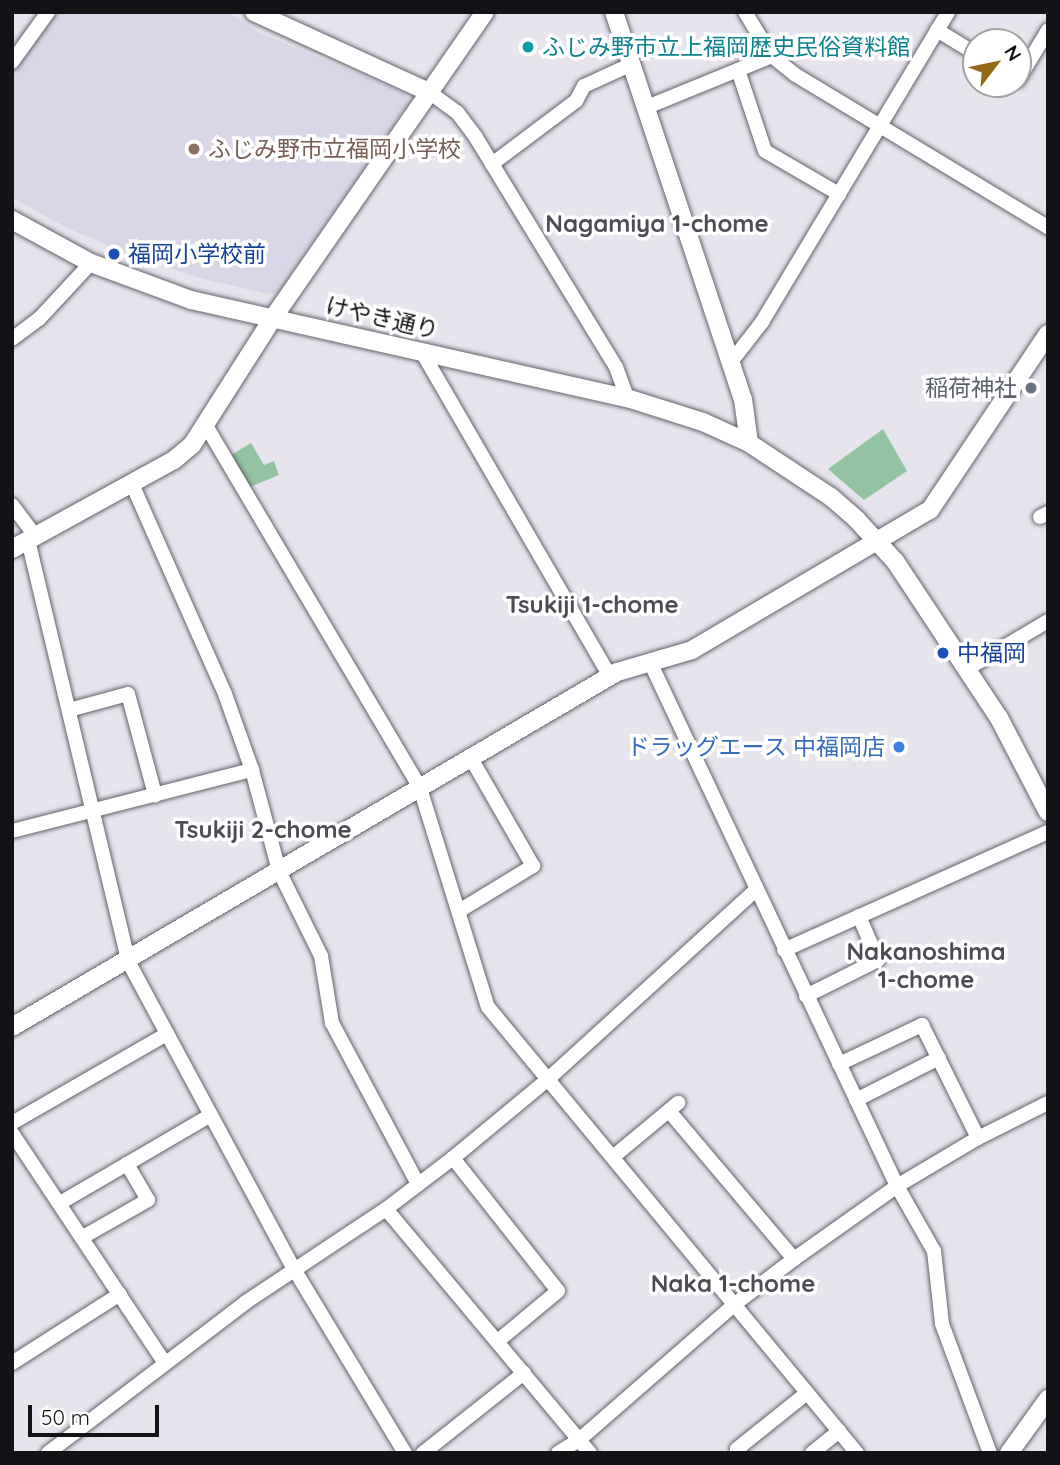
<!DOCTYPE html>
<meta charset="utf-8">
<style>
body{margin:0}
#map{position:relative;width:1060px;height:1465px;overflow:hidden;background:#e7e4ee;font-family:Quicksand,"Noto Sans JP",sans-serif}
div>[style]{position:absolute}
.built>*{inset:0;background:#dbd6e7}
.green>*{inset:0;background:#93c3a1}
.roads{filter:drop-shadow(0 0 2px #63616a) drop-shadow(0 0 2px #63616a)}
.minor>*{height:14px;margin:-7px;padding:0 7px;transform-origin:7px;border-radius:7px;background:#fff}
.tertiary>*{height:18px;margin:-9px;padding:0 9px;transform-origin:9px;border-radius:9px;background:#fff}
.dots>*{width:19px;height:19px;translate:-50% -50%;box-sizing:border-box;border:4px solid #fff;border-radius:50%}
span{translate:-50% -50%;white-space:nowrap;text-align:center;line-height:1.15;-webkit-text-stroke:7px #fff;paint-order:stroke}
.culture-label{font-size:23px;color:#0d838f}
.left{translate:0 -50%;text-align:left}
.education-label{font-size:23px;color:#785e54}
.transit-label{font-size:23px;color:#164399}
.street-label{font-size:23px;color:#141216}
.worship-label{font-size:23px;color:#5b616d}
.right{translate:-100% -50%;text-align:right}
.shop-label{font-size:23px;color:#366cbe}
.neighbourhood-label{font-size:24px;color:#4e4b54;font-weight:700}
.frame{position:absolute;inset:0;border:14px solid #141216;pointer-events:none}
.north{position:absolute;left:962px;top:28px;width:70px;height:70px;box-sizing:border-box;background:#fff;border:2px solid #a1a0a2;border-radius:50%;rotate:58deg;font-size:19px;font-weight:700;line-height:28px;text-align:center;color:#141216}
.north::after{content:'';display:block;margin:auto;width:24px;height:32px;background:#946713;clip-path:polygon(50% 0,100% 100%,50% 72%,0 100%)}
.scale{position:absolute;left:28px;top:1405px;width:131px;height:32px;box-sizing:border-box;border:4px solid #141216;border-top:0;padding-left:9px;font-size:21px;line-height:24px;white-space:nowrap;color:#141216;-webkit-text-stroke:5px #fff;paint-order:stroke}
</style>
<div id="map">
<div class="built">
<i style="clip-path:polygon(55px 12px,229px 12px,258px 32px,404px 93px,409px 102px,278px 292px,268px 294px,196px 277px,123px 252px,65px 227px,12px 197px,12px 70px)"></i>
</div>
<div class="green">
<i style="clip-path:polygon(883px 429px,907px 471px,864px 500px,828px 469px)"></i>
<i style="clip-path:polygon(251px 443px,264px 465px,274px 461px,279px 475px,250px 487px,231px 455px)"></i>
</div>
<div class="roads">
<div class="minor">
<i style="left:745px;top:12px;width:52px;rotate:58.5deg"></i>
<i style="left:772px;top:56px;width:28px;rotate:39deg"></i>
<i style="left:794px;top:74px;width:297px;rotate:31.1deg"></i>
<i style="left:937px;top:30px;width:46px;rotate:31.6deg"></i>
<i style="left:12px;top:62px;width:62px;rotate:-54.2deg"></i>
<i style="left:738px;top:70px;width:85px;rotate:71.6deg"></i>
<i style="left:765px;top:151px;width:86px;rotate:30.2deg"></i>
<i style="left:1018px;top:80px;width:58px;rotate:-59deg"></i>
<i style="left:429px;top:92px;width:34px;rotate:36deg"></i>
<i style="left:457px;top:112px;width:30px;rotate:53deg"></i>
<i style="left:475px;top:136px;width:271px;rotate:58.6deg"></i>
<i style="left:616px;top:367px;width:33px;rotate:70deg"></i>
<i style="left:647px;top:107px;width:135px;rotate:-22.2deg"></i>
<i style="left:492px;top:164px;width:105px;rotate:-36.9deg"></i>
<i style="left:576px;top:101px;width:17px;rotate:-62deg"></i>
<i style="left:584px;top:86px;width:53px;rotate:-24.6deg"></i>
<i style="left:12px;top:339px;width:34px;rotate:-37deg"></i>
<i style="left:39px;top:319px;width:76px;rotate:-47.1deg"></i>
<i style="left:422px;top:352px;width:375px;rotate:59.9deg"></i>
<i style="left:731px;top:362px;width:51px;rotate:-52.2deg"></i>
<i style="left:762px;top:322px;width:362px;rotate:-59deg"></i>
<i style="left:205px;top:424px;width:423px;rotate:59.4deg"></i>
<i style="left:420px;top:788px;width:229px;rotate:72.8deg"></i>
<i style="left:488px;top:1007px;width:579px;rotate:50.4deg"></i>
<i style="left:132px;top:484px;width:230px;rotate:66.1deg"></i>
<i style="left:225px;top:694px;width:81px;rotate:70.4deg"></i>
<i style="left:252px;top:770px;width:105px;rotate:75deg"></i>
<i style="left:279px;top:871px;width:95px;rotate:63.7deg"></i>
<i style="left:321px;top:956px;width:68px;rotate:80.7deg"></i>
<i style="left:332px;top:1023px;width:183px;rotate:61.9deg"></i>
<i style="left:12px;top:505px;width:39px;rotate:53deg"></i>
<i style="left:1040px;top:517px;width:9px;rotate:-27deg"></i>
<i style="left:28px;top:540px;width:433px;rotate:76.6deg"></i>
<i style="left:128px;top:961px;width:350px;rotate:61.7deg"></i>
<i style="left:294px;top:1269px;width:215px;rotate:58.9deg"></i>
<i style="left:650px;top:662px;width:579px;rotate:64.76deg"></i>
<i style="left:897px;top:1186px;width:75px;rotate:60.4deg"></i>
<i style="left:934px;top:1251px;width:73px;rotate:83.7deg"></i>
<i style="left:942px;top:1324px;width:138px;rotate:69.6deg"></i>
<i style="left:967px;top:669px;width:94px;rotate:-30.7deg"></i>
<i style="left:69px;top:710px;width:61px;rotate:-15.2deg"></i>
<i style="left:128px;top:694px;width:105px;rotate:75deg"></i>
<i style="left:12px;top:831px;width:248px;rotate:-14.3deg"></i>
<i style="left:459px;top:911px;width:87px;rotate:-31.3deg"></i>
<i style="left:533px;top:866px;width:125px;rotate:-119.9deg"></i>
<i style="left:784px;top:950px;width:289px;rotate:-24.1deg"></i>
<i style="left:806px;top:996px;width:80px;rotate:-26.6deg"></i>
<i style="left:878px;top:960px;width:48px;rotate:-113.4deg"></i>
<i style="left:839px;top:1064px;width:92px;rotate:-25.2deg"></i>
<i style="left:922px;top:1025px;width:126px;rotate:63.6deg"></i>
<i style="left:856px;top:1100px;width:93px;rotate:-26.8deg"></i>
<i style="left:669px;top:1111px;width:194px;rotate:49.8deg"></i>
<i style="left:12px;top:1123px;width:179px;rotate:-29.9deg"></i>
<i style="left:12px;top:1133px;width:276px;rotate:56.4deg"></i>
<i style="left:613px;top:1157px;width:85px;rotate:-39.7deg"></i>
<i style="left:453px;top:1158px;width:169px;rotate:51.7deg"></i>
<i style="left:558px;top:1291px;width:78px;rotate:140.2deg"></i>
<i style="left:60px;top:1203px;width:78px;rotate:-30.2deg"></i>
<i style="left:386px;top:1209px;width:318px;rotate:50.1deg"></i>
<i style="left:83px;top:1237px;width:75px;rotate:-29.6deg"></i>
<i style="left:148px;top:1200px;width:42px;rotate:-120.3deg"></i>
<i style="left:127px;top:1164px;width:97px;rotate:-30.3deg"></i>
<i style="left:12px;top:1363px;width:128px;rotate:-32.6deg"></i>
<i style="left:48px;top:1453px;width:249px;rotate:-37.3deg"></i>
<i style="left:246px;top:1302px;width:168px;rotate:-33.6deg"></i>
<i style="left:386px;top:1209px;width:84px;rotate:-37.3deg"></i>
<i style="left:453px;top:1158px;width:122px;rotate:-39.7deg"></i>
<i style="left:547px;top:1080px;width:281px;rotate:-42.3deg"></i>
<i style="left:423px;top:1453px;width:129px;rotate:-38.4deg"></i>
<i style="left:558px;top:1453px;width:25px;rotate:-32deg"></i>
<i style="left:579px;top:1440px;width:207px;rotate:-41.1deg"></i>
<i style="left:735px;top:1304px;width:74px;rotate:-37.3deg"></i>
<i style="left:794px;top:1259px;width:126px;rotate:-35.3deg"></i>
<i style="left:897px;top:1186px;width:94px;rotate:-30.7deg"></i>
<i style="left:978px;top:1138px;width:78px;rotate:-26.6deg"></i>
<i style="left:740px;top:1453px;width:5px;rotate:-127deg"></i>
<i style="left:737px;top:1449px;width:90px;rotate:-38.7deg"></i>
<i style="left:812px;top:1453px;width:35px;rotate:-39deg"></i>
</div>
<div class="tertiary">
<i style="left:254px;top:12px;width:192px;rotate:24.6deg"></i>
<i style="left:614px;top:12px;width:408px;rotate:71.6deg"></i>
<i style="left:743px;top:399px;width:44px;rotate:82.2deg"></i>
<i style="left:12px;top:220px;width:90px;rotate:28.6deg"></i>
<i style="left:91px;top:263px;width:107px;rotate:20.3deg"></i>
<i style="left:191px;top:300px;width:447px;rotate:12.7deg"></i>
<i style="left:627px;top:398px;width:80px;rotate:17.5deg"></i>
<i style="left:703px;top:422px;width:51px;rotate:24.5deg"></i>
<i style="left:749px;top:443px;width:98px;rotate:33.4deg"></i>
<i style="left:831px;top:497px;width:35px;rotate:41deg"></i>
<i style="left:857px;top:520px;width:56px;rotate:47.2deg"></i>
<i style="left:895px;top:561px;width:188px;rotate:56.5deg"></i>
<i style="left:999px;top:718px;width:106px;rotate:62.5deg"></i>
<i style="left:12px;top:549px;width:185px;rotate:-28.8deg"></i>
<i style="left:174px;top:460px;width:23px;rotate:-40deg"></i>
<i style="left:192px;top:445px;width:151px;rotate:-57.5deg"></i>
<i style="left:273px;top:318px;width:372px;rotate:-55.3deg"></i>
<i style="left:12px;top:1027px;width:701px;rotate:-30.4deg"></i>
<i style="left:617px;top:672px;width:78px;rotate:-16.3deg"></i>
<i style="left:692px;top:650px;width:276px;rotate:-30.5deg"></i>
<i style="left:930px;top:510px;width:212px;rotate:-56.2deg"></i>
<i style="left:1009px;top:1453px;width:67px;rotate:-54.2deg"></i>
</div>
</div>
<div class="dots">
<i style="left:528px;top:47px;background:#0f9aa8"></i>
<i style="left:194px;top:149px;background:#8d6e63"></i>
<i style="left:114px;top:254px;background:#1a4fb4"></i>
<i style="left:1031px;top:388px;background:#6b7280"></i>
<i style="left:943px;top:653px;background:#1a4fb4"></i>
<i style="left:899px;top:747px;background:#3f7fe0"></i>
</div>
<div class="culture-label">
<span class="left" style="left:542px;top:47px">ふじみ野市立上福岡歴史民俗資料館</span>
</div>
<div class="education-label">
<span class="left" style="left:208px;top:149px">ふじみ野市立福岡小学校</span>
</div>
<div class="transit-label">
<span class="left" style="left:128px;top:254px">福岡小学校前</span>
<span class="left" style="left:957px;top:653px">中福岡</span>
</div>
<div class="street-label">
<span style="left:382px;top:318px;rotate:13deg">けやき通り</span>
</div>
<div class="worship-label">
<span class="right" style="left:1017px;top:388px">稲荷神社</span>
</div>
<div class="shop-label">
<span class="right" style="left:885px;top:747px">ドラッグエース 中福岡店</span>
</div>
<div class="neighbourhood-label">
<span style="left:657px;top:224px">Nagamiya 1-chome</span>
<span style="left:592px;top:605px">Tsukiji 1-chome</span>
<span style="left:263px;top:830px">Tsukiji 2-chome</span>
<span style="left:926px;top:966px">Nakanoshima<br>1-chome</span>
<span style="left:733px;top:1284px">Naka 1-chome</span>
</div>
<div class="frame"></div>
<div class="north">N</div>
<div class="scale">50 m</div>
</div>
